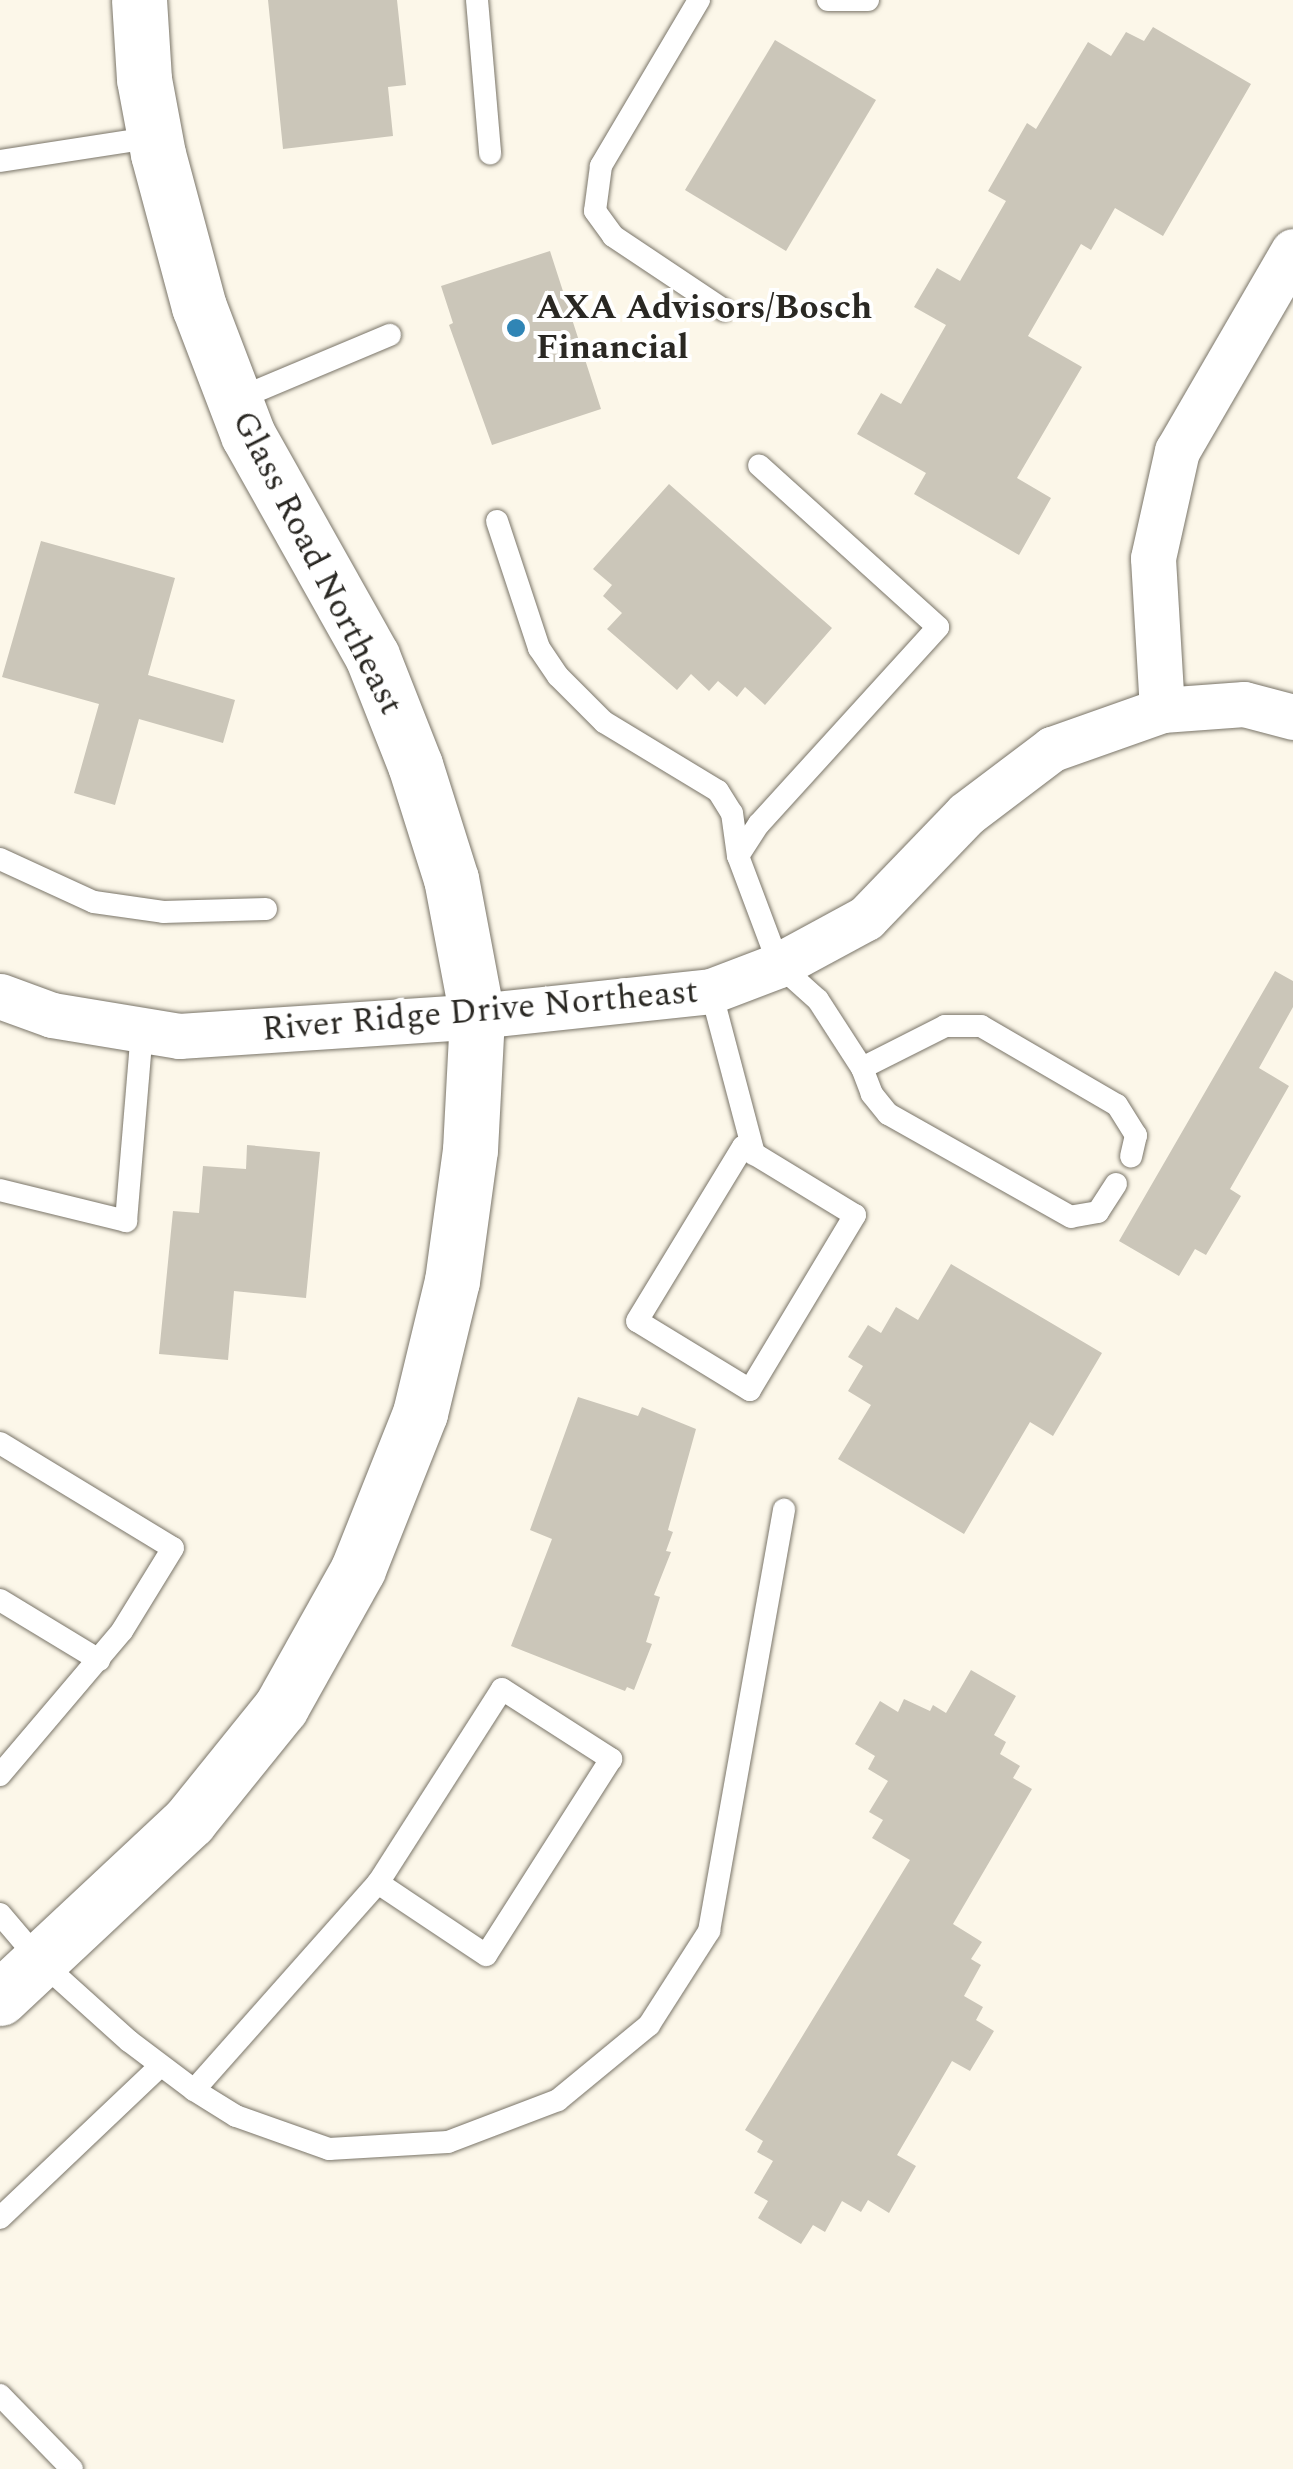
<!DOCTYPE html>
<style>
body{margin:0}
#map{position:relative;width:1293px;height:2469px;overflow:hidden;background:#fcf7e9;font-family:Spectral,serif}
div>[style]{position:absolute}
.building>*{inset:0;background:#cbc6b9}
.roads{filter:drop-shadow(0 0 2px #7a7569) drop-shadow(0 0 2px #7a7569)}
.service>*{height:22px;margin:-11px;padding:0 11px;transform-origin:11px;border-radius:11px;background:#fff}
.minor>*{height:45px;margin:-22.5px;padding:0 22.5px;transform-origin:22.5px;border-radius:22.5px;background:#fff}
.tertiary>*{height:55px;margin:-27.5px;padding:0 27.5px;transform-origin:27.5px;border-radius:27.5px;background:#fff}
.dots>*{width:28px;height:28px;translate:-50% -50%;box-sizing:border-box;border:5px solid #fff;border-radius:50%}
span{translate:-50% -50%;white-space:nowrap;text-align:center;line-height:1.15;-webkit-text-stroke:8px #fff;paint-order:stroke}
.poi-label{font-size:35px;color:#2a2823;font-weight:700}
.left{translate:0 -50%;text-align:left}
.street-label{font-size:35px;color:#2a2823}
</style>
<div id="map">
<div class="building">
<i style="clip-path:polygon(268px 0,397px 0,406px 85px,388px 87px,393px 136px,283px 149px)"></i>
<i style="clip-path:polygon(1153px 27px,1251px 84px,1163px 236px,1115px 208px,1091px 250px,1081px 244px,1028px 336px,1082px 367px,1017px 478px,1051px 498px,1019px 555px,914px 494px,926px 473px,857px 434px,881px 393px,901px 404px,946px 325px,914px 307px,937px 268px,960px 281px,1006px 201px,988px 191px,1027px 123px,1036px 129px,1088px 42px,1111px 56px,1126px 32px,1144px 41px)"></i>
<i style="clip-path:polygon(775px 40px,876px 100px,786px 251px,685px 190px)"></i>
<i style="clip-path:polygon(550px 251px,601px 409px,492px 445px,449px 325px,453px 323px,441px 286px)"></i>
<i style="clip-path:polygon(669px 484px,832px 628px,765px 705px,745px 687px,737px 697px,718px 681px,709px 691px,691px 674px,677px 690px,607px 629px,622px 613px,603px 596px,612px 585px,593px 569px)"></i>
<i style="clip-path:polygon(41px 541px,175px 578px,148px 675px,235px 700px,223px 743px,139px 719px,115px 805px,74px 793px,99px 704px,2px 677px)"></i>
<i style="clip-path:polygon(1275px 971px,1293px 981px,1293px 1007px,1259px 1068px,1289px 1086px,1230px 1189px,1241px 1196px,1206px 1255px,1195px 1249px,1179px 1276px,1119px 1241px)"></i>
<i style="clip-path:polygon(247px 1145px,320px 1152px,306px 1298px,234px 1291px,228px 1360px,159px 1354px,173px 1211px,199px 1213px,203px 1166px,246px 1169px)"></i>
<i style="clip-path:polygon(951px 1264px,1102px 1353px,1053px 1436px,1030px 1422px,964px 1534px,838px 1459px,871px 1405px,848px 1391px,863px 1366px,848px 1357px,868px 1325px,881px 1333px,896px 1307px,918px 1320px)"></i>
<i style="clip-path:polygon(578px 1397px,638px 1416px,642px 1407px,696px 1429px,668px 1530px,673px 1532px,666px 1551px,671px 1552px,654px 1595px,660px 1597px,646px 1642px,652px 1644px,634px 1690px,627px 1687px,625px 1691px,511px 1646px,552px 1539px,530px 1530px)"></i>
<i style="clip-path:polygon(971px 1670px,1016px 1696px,994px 1735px,1006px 1742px,1000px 1754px,1020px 1766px,1013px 1778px,1032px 1789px,953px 1924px,982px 1942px,971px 1959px,981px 1965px,964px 1996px,983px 2007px,976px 2020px,994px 2031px,970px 2071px,952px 2061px,897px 2155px,916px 2166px,889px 2213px,868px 2200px,861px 2212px,842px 2201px,825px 2232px,813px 2225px,801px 2244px,758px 2218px,768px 2201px,754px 2193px,773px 2161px,757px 2152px,763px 2141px,745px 2130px,910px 1860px,872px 1838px,883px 1820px,869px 1812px,888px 1781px,868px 1769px,875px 1756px,855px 1744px,880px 1701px,898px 1712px,904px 1699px,930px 1711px,933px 1705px,946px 1713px)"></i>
</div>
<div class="roads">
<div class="service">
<i style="left:477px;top:0;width:154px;rotate:85.1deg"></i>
<i style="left:699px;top:0;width:193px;rotate:120.6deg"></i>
<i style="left:601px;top:166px;width:45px;rotate:97.6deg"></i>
<i style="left:595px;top:211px;width:31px;rotate:54deg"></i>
<i style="left:613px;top:236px;width:133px;rotate:33.7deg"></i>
<i style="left:828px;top:0;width:40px"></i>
<i style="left:0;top:161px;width:157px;rotate:-8.8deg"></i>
<i style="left:235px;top:400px;width:168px;rotate:-22.8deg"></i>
<i style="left:497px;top:521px;width:134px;rotate:71.7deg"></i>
<i style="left:539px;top:648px;width:34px;rotate:56deg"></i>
<i style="left:558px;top:676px;width:65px;rotate:45deg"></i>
<i style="left:604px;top:722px;width:133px;rotate:31.2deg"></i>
<i style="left:718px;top:791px;width:26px;rotate:58deg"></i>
<i style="left:732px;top:813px;width:43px;rotate:82.1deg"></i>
<i style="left:738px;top:856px;width:116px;rotate:69.4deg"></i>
<i style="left:779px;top:965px;width:52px;rotate:41.9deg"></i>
<i style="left:818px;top:1000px;width:81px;rotate:57.1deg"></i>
<i style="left:738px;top:856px;width:38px;rotate:-57deg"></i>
<i style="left:759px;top:824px;width:266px;rotate:-47.7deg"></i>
<i style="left:938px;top:627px;width:241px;rotate:-137.9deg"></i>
<i style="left:0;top:859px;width:103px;rotate:24.6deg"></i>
<i style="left:94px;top:902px;width:70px;rotate:8.2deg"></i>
<i style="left:163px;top:912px;width:103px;rotate:-1.7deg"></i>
<i style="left:711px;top:991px;width:169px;rotate:75.2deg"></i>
<i style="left:743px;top:1147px;width:131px;rotate:31.3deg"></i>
<i style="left:855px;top:1215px;width:204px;rotate:121deg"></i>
<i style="left:750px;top:1390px;width:132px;rotate:-148.6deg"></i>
<i style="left:637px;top:1321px;width:204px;rotate:-58.7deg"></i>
<i style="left:1116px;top:1184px;width:33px;rotate:123deg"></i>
<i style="left:1098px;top:1212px;width:27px;rotate:170deg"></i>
<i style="left:1071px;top:1217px;width:210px;rotate:-150.6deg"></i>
<i style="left:888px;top:1114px;width:26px;rotate:-129deg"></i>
<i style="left:872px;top:1094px;width:28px;rotate:-111deg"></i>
<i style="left:862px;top:1068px;width:93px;rotate:-26.8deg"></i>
<i style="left:945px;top:1026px;width:36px"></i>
<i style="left:981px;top:1026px;width:157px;rotate:30.2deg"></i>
<i style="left:1117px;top:1105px;width:36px;rotate:58deg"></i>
<i style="left:1136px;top:1135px;width:22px;rotate:103deg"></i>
<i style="left:0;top:1190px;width:130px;rotate:13.8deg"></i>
<i style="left:126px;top:1221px;width:192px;rotate:-85.2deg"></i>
<i style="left:0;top:1443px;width:202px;rotate:31.3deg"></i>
<i style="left:173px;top:1548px;width:97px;rotate:121.6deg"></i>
<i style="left:122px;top:1631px;width:189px;rotate:130.3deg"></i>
<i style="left:0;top:1600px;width:116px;rotate:31.2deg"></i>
<i style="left:0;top:1914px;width:62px;rotate:49.6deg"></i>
<i style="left:40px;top:1961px;width:120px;rotate:42deg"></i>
<i style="left:129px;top:2041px;width:81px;rotate:37deg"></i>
<i style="left:194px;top:2090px;width:49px;rotate:31.8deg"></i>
<i style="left:236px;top:2116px;width:99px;rotate:19.5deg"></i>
<i style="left:329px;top:2149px;width:119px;rotate:-3.4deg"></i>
<i style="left:448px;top:2142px;width:118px;rotate:-20.9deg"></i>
<i style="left:558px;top:2100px;width:118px;rotate:-39.5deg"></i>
<i style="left:649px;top:2025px;width:112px;rotate:-57.4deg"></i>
<i style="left:709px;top:1931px;width:428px;rotate:-79.9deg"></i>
<i style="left:194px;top:2090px;width:277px;rotate:-48.4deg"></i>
<i style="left:378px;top:1883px;width:230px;rotate:-57.4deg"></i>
<i style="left:502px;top:1689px;width:130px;rotate:32.7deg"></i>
<i style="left:611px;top:1759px;width:232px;rotate:122.5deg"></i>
<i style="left:486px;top:1955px;width:130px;rotate:-146.3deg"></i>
<i style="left:0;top:2218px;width:221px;rotate:-43.5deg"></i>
<i style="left:0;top:2395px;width:103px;rotate:45.8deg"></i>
</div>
<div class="minor">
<i style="left:1162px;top:710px;width:152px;rotate:-93.4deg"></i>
<i style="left:1153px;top:558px;width:110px;rotate:-77.4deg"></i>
<i style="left:1177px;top:451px;width:231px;rotate:-59.9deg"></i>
<i style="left:0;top:996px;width:55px;rotate:20.1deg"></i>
<i style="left:52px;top:1015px;width:129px;rotate:9.4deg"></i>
<i style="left:179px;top:1036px;width:299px;rotate:-3.8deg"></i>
<i style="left:477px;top:1016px;width:235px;rotate:-6.1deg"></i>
<i style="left:711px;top:991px;width:73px;rotate:-20.9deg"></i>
<i style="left:779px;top:965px;width:99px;rotate:-28.4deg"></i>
<i style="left:866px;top:918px;width:144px;rotate:-46.1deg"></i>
<i style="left:966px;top:814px;width:108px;rotate:-37.1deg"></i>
<i style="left:1052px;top:749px;width:117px;rotate:-19.5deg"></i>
<i style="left:1162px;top:710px;width:82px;rotate:-4.2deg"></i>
<i style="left:1244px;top:704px;width:51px;rotate:14.9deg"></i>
</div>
<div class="tertiary">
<i style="left:0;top:1998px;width:259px;rotate:-43.1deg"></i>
<i style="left:189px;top:1821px;width:146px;rotate:-51.1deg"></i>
<i style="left:281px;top:1707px;width:158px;rotate:-60.8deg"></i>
<i style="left:358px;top:1569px;width:168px;rotate:-68.3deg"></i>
<i style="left:420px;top:1413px;width:136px;rotate:-76.4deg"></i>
<i style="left:452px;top:1281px;width:132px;rotate:-82.2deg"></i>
<i style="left:470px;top:1150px;width:134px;rotate:-87deg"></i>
<i style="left:477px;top:1016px;width:139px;rotate:-100.7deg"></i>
<i style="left:451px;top:879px;width:120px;rotate:-107.5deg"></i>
<i style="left:415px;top:765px;width:117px;rotate:-111.5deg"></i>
<i style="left:372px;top:656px;width:253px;rotate:-119.3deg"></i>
<i style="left:248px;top:435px;width:137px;rotate:-110.9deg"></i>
<i style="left:199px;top:307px;width:158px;rotate:-105deg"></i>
<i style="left:158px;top:154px;width:76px;rotate:-100.6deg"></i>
<i style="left:144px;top:79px;width:79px;rotate:-93.6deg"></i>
</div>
</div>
<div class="dots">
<i style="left:516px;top:328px;background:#3085b5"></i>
</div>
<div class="poi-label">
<span class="left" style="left:536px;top:328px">AXA Advisors/Bosch<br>Financial</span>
</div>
<div class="street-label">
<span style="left:317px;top:563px;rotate:63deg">Glass Road Northeast</span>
<span style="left:480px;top:1011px;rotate:-5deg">River Ridge Drive Northeast</span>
</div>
</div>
